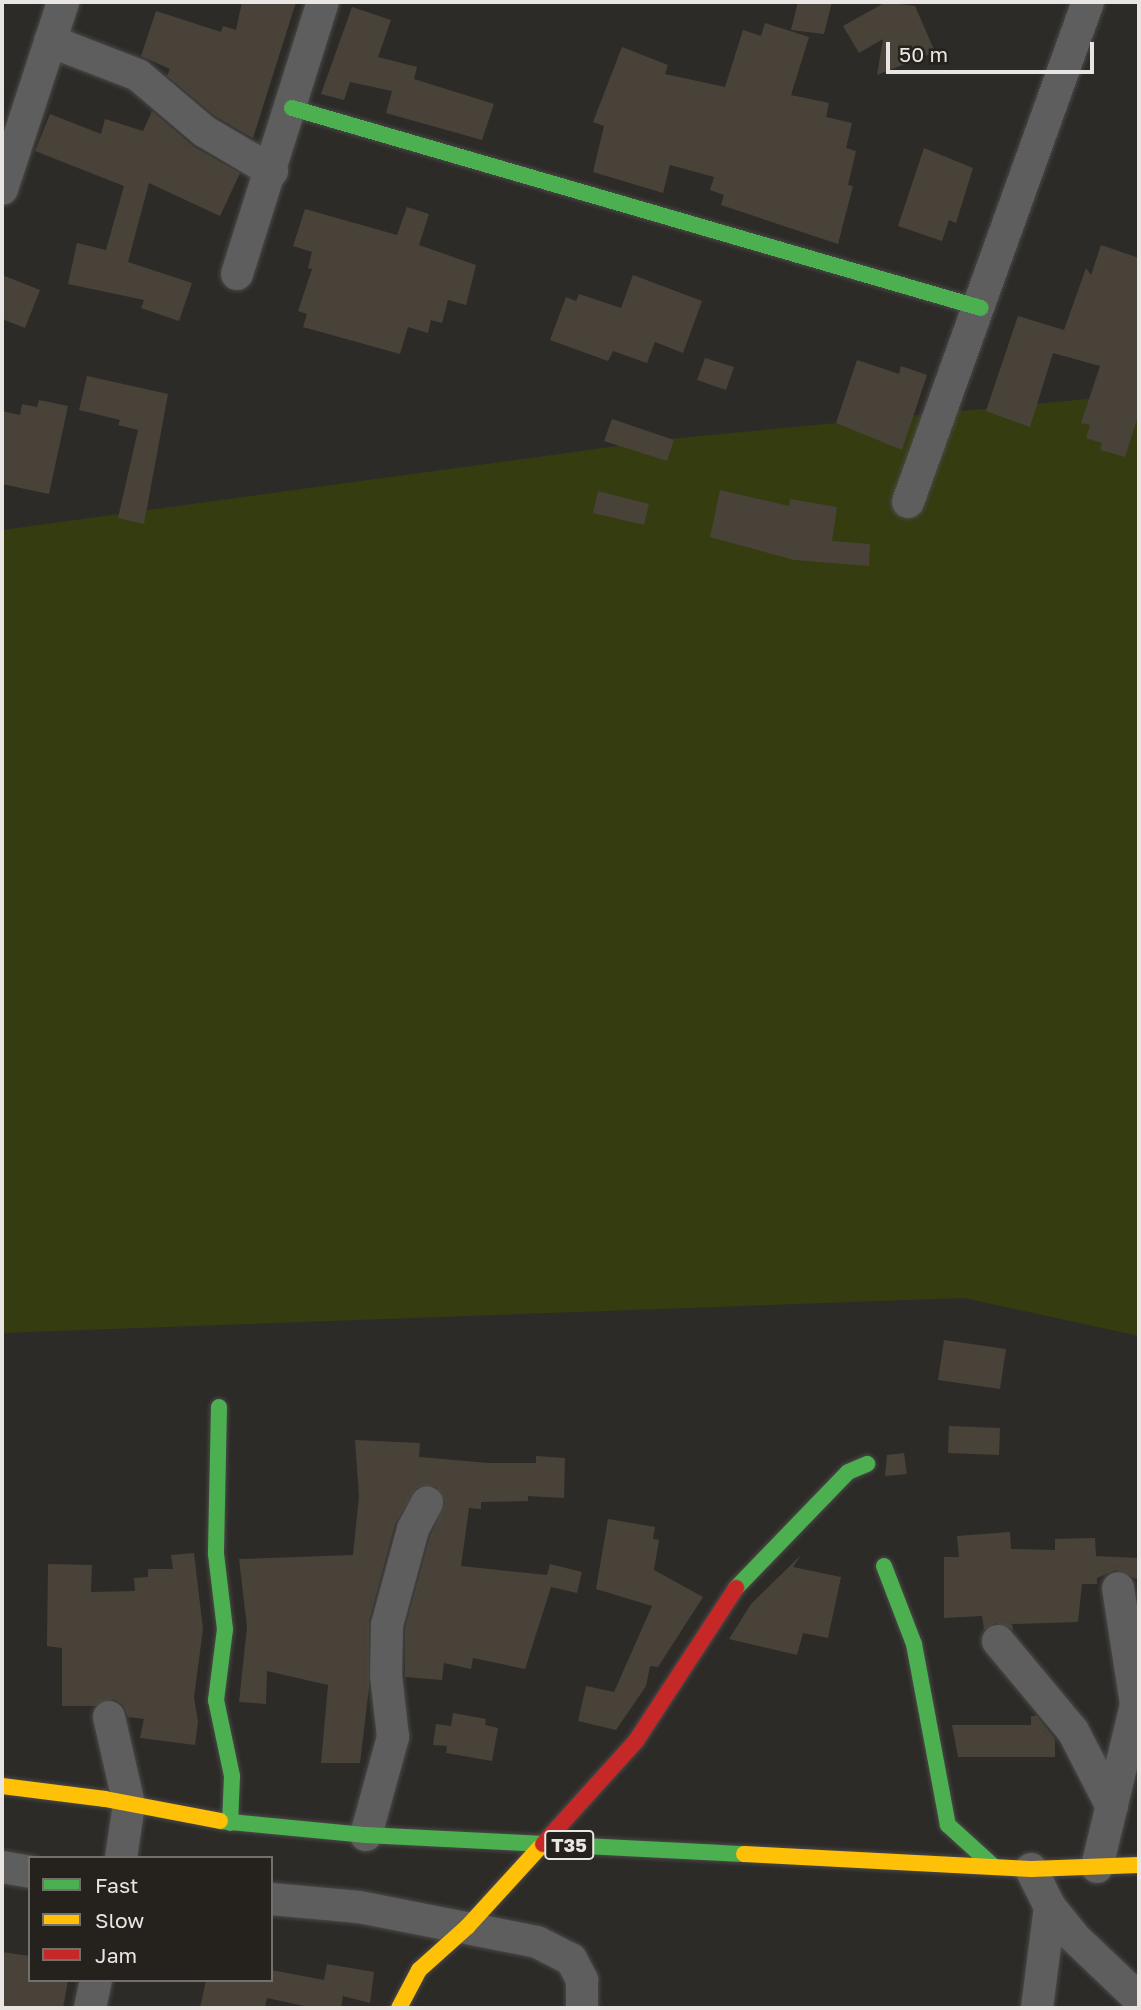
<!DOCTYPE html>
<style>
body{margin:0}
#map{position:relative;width:1141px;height:2010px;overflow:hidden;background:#2d2b28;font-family:"Golos Text",sans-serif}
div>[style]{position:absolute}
.green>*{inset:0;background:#353c10}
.building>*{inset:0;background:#494239}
.roads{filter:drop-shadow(0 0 2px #4a4947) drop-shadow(0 0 2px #4a4947)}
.street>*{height:32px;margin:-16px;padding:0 16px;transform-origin:16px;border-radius:16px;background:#5f5e5e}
.fast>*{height:16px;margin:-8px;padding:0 8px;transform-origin:8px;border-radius:8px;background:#4caf50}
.slow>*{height:16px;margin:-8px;padding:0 8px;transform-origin:8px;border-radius:8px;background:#ffc107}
.jam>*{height:16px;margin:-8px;padding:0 8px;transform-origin:8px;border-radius:8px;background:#c62828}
span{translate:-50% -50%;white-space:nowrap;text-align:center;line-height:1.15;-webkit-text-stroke:5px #25211d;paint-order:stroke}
.shield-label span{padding:2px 5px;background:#25211d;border:2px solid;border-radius:5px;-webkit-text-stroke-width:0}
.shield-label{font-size:19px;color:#e8e5e2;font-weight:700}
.frame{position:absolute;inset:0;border:4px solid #e8e5e2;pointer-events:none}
.legend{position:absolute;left:28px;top:1856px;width:245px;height:126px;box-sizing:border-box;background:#25211d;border:2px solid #736f6c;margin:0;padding:9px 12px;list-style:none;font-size:21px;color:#e8e5e2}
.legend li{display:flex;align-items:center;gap:14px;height:35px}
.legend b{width:35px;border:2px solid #736f6c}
.scale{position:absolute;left:886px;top:42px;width:208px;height:32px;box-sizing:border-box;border:4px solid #e8e5e2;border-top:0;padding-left:9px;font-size:21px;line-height:24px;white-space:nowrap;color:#e8e5e2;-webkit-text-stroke:5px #25211d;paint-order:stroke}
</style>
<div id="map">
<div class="green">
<i style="clip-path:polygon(1139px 394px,1139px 1336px,964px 1298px,2px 1333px,2px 530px,669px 439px)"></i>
</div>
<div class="building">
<i style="clip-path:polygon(242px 2px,296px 2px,253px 138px,215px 116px,167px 76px,170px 69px,141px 56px,156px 11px,221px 32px,223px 26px,236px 30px)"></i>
<i style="clip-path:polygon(798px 2px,832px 2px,824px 34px,791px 30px)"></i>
<i style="clip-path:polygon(886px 2px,915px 6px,935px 52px,877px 75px,883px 39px,859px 53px,843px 26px)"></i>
<i style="clip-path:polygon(352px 7px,391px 20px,378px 57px,417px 67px,414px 79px,494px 104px,482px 140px,386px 113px,392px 91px,350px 82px,344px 100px,321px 94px)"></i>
<i style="clip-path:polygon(765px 23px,809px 37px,791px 95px,829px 103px,826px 117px,852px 123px,846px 148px,856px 151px,848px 185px,853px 186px,838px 244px,721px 205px,724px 195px,710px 190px,714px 177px,670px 165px,663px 193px,593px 172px,604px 126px,593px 122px,622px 47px,668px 65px,665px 74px,725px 87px,743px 30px,761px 36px)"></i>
<i style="clip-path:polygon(152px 111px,194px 147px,240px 173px,220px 216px,149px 183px,128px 262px,192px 283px,179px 321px,141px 308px,144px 300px,68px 284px,77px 243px,106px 250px,124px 186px,35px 151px,50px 114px,101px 134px,105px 119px,143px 131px)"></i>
<i style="clip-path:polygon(924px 148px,973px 168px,956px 223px,949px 220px,942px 241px,898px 226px)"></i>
<i style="clip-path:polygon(407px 207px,429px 214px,419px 245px,476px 265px,466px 305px,448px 300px,442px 323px,431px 320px,428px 333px,408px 327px,400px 354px,303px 327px,307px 314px,298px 311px,312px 269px,308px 268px,312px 252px,293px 246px,305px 209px,397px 235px)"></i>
<i style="clip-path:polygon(1101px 245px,1139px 258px,1139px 413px,1125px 457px,1100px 450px,1102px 443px,1086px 438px,1090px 425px,1081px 423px,1100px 366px,1053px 353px,1030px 427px,986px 411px,1018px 316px,1064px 330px,1086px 268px,1091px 275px)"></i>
<i style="clip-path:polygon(2px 275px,40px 290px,25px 328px,2px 319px)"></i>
<i style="clip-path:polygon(633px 275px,702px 301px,683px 353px,655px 342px,647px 363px,613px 351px,608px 361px,550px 340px,566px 297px,576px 301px,579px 294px,621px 308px)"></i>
<i style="clip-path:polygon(705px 358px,734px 367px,726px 390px,697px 380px)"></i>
<i style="clip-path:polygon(857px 360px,899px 374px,901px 366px,927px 375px,902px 450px,836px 423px)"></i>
<i style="clip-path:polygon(87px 376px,168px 394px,144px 524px,118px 518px,138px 430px,118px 425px,120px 420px,79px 410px)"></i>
<i style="clip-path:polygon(39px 400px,68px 406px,49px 494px,2px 484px,2px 411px,20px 415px,22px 404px,37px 407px)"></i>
<i style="clip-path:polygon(612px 419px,674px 440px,667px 461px,604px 441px)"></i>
<i style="clip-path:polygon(720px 490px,789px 506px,790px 499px,837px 507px,832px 541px,870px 544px,869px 566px,794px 560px,710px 537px)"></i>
<i style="clip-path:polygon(598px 491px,649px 504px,644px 525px,593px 513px)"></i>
<i style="clip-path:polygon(944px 1340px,1006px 1349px,1000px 1389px,938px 1380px)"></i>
<i style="clip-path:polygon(949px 1426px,1000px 1428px,999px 1455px,948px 1453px)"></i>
<i style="clip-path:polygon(355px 1440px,420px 1443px,419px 1457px,489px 1463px,536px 1463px,536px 1456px,565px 1458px,564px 1498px,528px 1496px,528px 1501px,481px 1502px,481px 1509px,469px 1508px,461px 1566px,547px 1575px,550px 1564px,582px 1572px,577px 1593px,551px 1587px,525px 1669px,473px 1658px,471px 1669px,444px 1663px,442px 1680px,405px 1677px,405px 1628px,430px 1536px,445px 1503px,436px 1487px,417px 1488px,395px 1524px,369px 1621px,369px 1688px,360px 1763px,321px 1763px,328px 1685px,267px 1671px,266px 1704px,239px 1702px,247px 1627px,239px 1559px,353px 1555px,359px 1496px)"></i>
<i style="clip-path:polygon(904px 1453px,907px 1474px,885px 1476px,887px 1455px)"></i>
<i style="clip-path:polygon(608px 1519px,655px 1527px,653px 1539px,659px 1540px,654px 1570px,703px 1597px,658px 1667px,650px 1666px,646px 1686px,616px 1730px,578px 1721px,586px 1686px,614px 1692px,652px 1606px,596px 1589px)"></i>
<i style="clip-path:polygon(1010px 1532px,1011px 1549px,1055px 1550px,1055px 1539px,1095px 1538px,1096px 1556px,1139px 1558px,1139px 1580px,1116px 1570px,1097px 1578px,1097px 1584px,1082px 1584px,1078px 1622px,1012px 1624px,1013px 1630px,996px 1623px,984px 1630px,982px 1616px,944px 1618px,944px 1557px,959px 1557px,957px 1536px)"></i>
<i style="clip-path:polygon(194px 1553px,203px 1629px,194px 1697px,198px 1722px,195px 1745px,140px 1738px,144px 1719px,128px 1717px,123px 1705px,114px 1699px,95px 1706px,62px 1706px,62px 1648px,47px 1646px,48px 1564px,92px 1565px,91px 1592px,135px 1591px,134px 1578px,148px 1577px,148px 1569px,173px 1569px,171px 1555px)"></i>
<i style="clip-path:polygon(801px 1555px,793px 1567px,841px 1577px,828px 1638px,803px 1633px,797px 1655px,729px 1639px,751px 1604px)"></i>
<i style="clip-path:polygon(453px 1713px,486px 1719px,485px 1725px,498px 1728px,492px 1761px,446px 1753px,447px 1746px,433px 1745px,436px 1724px,451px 1726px)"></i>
<i style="clip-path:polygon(1031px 1716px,1037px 1716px,1055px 1739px,1055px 1757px,958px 1757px,952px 1725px,1031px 1725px)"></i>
<i style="clip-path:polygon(2px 1952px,30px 1956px,30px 1980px,68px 1980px,63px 2008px,2px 2008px)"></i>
<i style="clip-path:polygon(327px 1964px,374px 1972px,370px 2003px,343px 1996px,341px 2008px,314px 2008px,267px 1998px,265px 2008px,200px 2008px,206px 1980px,271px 1980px,271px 1970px,324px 1980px)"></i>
</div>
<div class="roads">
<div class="street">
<i style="left:50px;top:41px;width:94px;rotate:21.1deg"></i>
<i style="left:138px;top:75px;width:87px;rotate:40.3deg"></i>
<i style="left:204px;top:131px;width:79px;rotate:30.5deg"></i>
<i style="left:2px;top:189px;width:197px;rotate:-71.9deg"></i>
<i style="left:237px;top:274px;width:285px;rotate:-72.5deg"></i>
<i style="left:908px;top:502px;width:531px;rotate:-70.2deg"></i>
<i style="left:998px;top:1641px;width:117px;rotate:50.2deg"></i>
<i style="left:1073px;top:1731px;width:85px;rotate:62.8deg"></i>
<i style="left:109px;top:1717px;width:89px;rotate:77.1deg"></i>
<i style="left:129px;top:1804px;width:55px;rotate:98.4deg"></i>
<i style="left:366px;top:1835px;width:102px;rotate:-74.6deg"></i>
<i style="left:393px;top:1737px;width:61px;rotate:-96.5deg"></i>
<i style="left:386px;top:1676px;width:51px;rotate:-88.9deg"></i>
<i style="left:387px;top:1625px;width:99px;rotate:-74.8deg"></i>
<i style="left:413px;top:1529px;width:30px;rotate:-62deg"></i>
<i style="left:2px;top:1867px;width:28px;rotate:10deg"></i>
<i style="left:1097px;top:1867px;width:168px;rotate:-76.5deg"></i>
<i style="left:1136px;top:1704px;width:117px;rotate:-98.8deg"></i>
<i style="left:1031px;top:1869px;width:42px;rotate:63.4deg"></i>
<i style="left:1050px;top:1907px;width:38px;rotate:51deg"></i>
<i style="left:1074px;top:1937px;width:90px;rotate:43.6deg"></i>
<i style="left:271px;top:1899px;width:88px;rotate:5.2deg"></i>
<i style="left:359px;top:1907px;width:181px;rotate:11.1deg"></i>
<i style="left:537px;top:1942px;width:38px;rotate:27deg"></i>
<i style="left:571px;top:1959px;width:24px;rotate:62deg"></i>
<i style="left:582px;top:1980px;width:28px;rotate:90deg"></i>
<i style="left:90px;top:2008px;width:29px;rotate:-78deg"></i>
<i style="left:1037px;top:2008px;width:102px;rotate:-82.7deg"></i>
</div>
<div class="fast">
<i style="left:292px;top:108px;width:717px;rotate:16.19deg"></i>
<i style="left:219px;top:1407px;width:147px;rotate:91.2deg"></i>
<i style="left:216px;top:1554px;width:76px;rotate:83.2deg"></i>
<i style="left:225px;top:1629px;width:72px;rotate:97.2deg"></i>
<i style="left:216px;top:1700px;width:78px;rotate:78.1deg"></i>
<i style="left:232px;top:1776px;width:47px;rotate:92.4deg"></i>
<i style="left:884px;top:1566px;width:84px;rotate:69deg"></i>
<i style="left:914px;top:1644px;width:184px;rotate:79.4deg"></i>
<i style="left:948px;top:1825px;width:61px;rotate:42.3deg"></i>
<i style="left:736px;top:1588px;width:161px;rotate:-46deg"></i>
<i style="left:848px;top:1472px;width:21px;rotate:-23deg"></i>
<i style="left:220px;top:1821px;width:147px;rotate:5.5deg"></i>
<i style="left:366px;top:1835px;width:378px;rotate:2.9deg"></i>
</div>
<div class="slow">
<i style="left:2px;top:1786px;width:104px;rotate:7.2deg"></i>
<i style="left:105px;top:1799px;width:117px;rotate:10.8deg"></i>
<i style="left:744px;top:1854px;width:287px;rotate:3deg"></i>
<i style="left:1031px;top:1869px;width:108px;rotate:-2.1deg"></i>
<i style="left:399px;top:2008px;width:43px;rotate:-62.2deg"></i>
<i style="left:419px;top:1970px;width:66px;rotate:-41.9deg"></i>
<i style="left:468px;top:1926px;width:111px;rotate:-47.6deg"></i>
</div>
<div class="jam">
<i style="left:543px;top:1844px;width:139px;rotate:-47.9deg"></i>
<i style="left:636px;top:1741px;width:183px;rotate:-56.8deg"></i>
</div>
</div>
<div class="shield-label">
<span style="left:569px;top:1845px">T35</span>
</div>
<div class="frame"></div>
<ul class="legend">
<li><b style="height:9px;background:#4caf50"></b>Fast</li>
<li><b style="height:9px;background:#ffc107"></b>Slow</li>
<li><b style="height:9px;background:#c62828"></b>Jam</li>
</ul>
<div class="scale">50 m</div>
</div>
